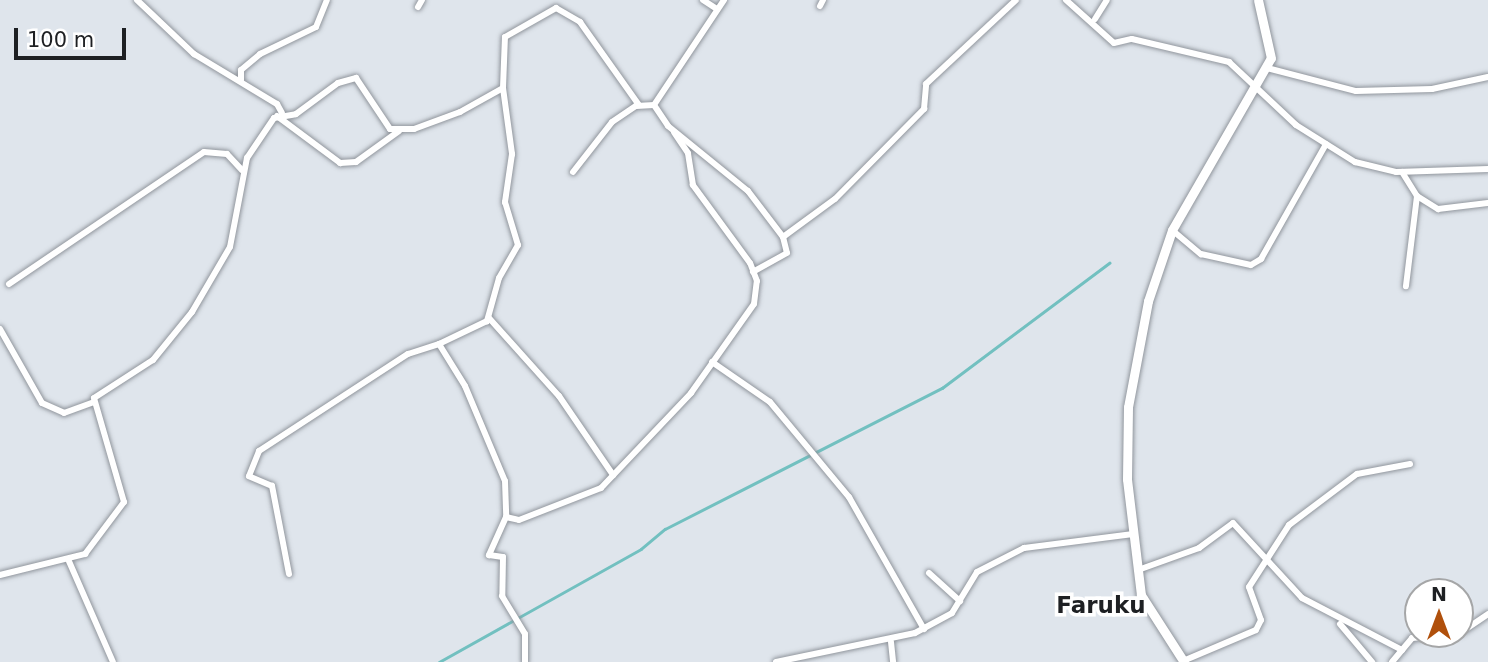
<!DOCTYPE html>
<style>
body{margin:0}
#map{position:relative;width:1488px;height:662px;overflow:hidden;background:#dfe5ec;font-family:"DejaVu Sans",sans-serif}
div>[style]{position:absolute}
.stream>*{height:2.5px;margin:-1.25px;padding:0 1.25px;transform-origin:1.25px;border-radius:1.25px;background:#72c0c0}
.roads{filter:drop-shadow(0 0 2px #91969d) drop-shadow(0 0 2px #91969d)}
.street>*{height:6px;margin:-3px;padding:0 3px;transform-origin:3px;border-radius:3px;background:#fff}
.secondary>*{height:9px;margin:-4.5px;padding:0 4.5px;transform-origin:4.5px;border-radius:4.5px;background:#fff}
span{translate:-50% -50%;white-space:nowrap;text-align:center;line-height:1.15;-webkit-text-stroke:7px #fff;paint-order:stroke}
.quarter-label{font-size:23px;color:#1e2023;font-weight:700}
.north{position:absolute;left:1404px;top:578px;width:70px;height:70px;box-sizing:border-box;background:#fff;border:2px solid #a5a6a7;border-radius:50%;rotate:0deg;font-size:19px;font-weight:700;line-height:28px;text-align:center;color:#1e2023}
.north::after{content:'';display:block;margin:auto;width:24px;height:32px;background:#b0500c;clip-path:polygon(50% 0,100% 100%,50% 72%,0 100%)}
.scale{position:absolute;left:14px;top:28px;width:112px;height:32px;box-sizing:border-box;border:4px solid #1e2023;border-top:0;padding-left:9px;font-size:21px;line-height:24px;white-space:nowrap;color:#1e2023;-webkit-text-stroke:5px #fff;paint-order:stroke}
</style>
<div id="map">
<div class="stream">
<i style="left:439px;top:662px;width:231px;rotate:-29.2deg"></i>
<i style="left:641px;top:549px;width:31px;rotate:-40deg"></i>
<i style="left:665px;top:529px;width:311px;rotate:-27deg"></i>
<i style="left:942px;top:388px;width:209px;rotate:-36.8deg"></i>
</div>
<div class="roads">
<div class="street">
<i style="left:137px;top:0;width:79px;rotate:43.5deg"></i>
<i style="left:194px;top:54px;width:97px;rotate:31.1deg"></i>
<i style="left:277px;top:104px;width:10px;rotate:61deg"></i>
<i style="left:703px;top:0;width:17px;rotate:33deg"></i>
<i style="left:724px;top:0;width:126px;rotate:123.7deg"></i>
<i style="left:654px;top:105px;width:25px;rotate:56deg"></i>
<i style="left:668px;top:126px;width:103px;rotate:39.1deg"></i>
<i style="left:748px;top:191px;width:58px;rotate:52.7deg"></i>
<i style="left:783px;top:237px;width:16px;rotate:76deg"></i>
<i style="left:787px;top:253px;width:39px;rotate:151deg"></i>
<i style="left:1066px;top:0;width:64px;rotate:41.9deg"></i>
<i style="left:1114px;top:43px;width:18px;rotate:-13deg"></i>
<i style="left:1132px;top:39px;width:100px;rotate:13.3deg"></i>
<i style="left:1229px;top:62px;width:92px;rotate:43.2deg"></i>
<i style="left:1296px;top:125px;width:70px;rotate:32.1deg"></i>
<i style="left:1355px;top:162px;width:42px;rotate:13.7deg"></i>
<i style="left:1396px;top:172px;width:92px;rotate:-1.9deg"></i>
<i style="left:820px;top:6px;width:7px;rotate:-63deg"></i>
<i style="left:418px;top:7px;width:8px;rotate:-60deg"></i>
<i style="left:1095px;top:19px;width:22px;rotate:-58deg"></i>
<i style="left:1267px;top:68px;width:92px;rotate:14.5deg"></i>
<i style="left:1356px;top:91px;width:76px;rotate:-1.5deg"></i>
<i style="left:1432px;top:89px;width:57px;rotate:-12.1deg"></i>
<i style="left:241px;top:80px;width:10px;rotate:-90deg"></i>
<i style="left:241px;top:70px;width:25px;rotate:-40deg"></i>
<i style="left:260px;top:54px;width:62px;rotate:-25.7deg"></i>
<i style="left:316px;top:27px;width:29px;rotate:-68deg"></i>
<i style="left:503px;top:88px;width:67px;rotate:82.2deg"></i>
<i style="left:512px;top:154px;width:49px;rotate:98.3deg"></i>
<i style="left:505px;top:202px;width:45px;rotate:73.2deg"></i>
<i style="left:518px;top:245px;width:38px;rotate:120deg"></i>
<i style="left:499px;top:278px;width:45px;rotate:105.6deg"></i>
<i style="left:487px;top:321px;width:53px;rotate:154.4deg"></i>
<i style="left:439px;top:344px;width:49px;rotate:58.2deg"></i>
<i style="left:465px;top:386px;width:103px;rotate:67.2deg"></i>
<i style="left:505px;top:481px;width:36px;rotate:88deg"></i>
<i style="left:506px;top:517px;width:42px;rotate:114.1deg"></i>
<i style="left:489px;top:555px;width:14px;rotate:8deg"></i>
<i style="left:503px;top:557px;width:39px;rotate:91deg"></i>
<i style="left:502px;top:596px;width:44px;rotate:58.8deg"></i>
<i style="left:525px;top:634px;width:28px;rotate:90deg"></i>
<i style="left:277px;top:116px;width:79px;rotate:36.7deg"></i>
<i style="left:340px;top:163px;width:16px;rotate:-4deg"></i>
<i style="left:356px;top:162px;width:53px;rotate:-35.8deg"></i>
<i style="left:573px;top:172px;width:63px;rotate:-52deg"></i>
<i style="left:612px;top:122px;width:29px;rotate:-34deg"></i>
<i style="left:636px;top:106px;width:18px;rotate:-3deg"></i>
<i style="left:1402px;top:172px;width:28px;rotate:58deg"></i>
<i style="left:1417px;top:196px;width:91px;rotate:97deg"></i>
<i style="left:1417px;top:196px;width:25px;rotate:32deg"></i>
<i style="left:1438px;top:209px;width:50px;rotate:-6.8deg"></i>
<i style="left:1172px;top:230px;width:38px;rotate:40deg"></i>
<i style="left:1201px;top:254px;width:51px;rotate:12.4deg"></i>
<i style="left:1251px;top:265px;width:12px;rotate:-31deg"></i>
<i style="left:1261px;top:259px;width:132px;rotate:-60.5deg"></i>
<i style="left:783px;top:237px;width:64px;rotate:-36.2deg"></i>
<i style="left:835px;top:199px;width:127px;rotate:-45.3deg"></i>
<i style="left:924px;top:109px;width:25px;rotate:-85deg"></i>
<i style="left:926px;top:84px;width:123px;rotate:-43deg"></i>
<i style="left:9px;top:284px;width:235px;rotate:-34.1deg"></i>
<i style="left:204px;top:152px;width:23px;rotate:5deg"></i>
<i style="left:227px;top:154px;width:22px;rotate:47deg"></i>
<i style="left:489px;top:318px;width:105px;rotate:48.1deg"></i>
<i style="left:559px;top:396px;width:96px;rotate:55.6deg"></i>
<i style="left:0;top:329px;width:85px;rotate:60.4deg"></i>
<i style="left:42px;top:403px;width:24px;rotate:24deg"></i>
<i style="left:64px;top:413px;width:32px;rotate:-20deg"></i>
<i style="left:712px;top:362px;width:70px;rotate:34.6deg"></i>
<i style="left:770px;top:402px;width:124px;rotate:50.3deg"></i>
<i style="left:849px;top:497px;width:152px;rotate:60.4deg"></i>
<i style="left:506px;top:517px;width:13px;rotate:13deg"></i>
<i style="left:519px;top:520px;width:88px;rotate:-21.3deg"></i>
<i style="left:601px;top:488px;width:131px;rotate:-46.5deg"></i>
<i style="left:691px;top:393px;width:109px;rotate:-54.7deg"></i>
<i style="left:754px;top:304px;width:23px;rotate:-83deg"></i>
<i style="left:757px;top:281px;width:19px;rotate:-111deg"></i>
<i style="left:750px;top:263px;width:97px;rotate:-126.2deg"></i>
<i style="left:693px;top:185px;width:32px;rotate:-99deg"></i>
<i style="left:688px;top:153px;width:25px;rotate:-124deg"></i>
<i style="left:68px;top:559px;width:112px;rotate:66.4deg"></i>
<i style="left:1138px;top:570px;width:65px;rotate:-19.8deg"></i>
<i style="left:1199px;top:548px;width:42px;rotate:-36.3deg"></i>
<i style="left:1233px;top:523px;width:102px;rotate:47.4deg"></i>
<i style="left:1302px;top:598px;width:113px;rotate:27.5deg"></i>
<i style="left:929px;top:573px;width:42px;rotate:42.1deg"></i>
<i style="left:289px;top:574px;width:90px;rotate:-100.9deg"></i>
<i style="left:272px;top:486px;width:25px;rotate:-157deg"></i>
<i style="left:249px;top:476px;width:27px;rotate:-68deg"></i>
<i style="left:259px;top:451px;width:178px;rotate:-33.1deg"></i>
<i style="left:408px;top:354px;width:33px;rotate:-18deg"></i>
<i style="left:0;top:575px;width:88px;rotate:-13.9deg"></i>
<i style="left:85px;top:554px;width:65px;rotate:-53.1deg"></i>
<i style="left:124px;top:502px;width:108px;rotate:-106.1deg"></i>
<i style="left:94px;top:398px;width:70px;rotate:-32.8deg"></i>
<i style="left:153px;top:360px;width:62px;rotate:-50.9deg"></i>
<i style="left:192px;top:312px;width:75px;rotate:-59.7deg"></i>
<i style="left:230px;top:247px;width:91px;rotate:-79.2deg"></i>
<i style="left:247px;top:158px;width:48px;rotate:-56deg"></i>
<i style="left:274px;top:118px;width:22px;rotate:-10deg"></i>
<i style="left:296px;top:114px;width:52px;rotate:-36.4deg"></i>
<i style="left:338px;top:83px;width:19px;rotate:-16deg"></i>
<i style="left:356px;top:78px;width:61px;rotate:56.3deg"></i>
<i style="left:390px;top:129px;width:24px"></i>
<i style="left:414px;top:129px;width:49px;rotate:-20.3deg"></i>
<i style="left:460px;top:112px;width:49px;rotate:-29.2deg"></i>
<i style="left:503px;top:88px;width:51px;rotate:-87.8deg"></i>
<i style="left:505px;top:37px;width:59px;rotate:-29.6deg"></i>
<i style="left:556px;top:8px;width:28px;rotate:30deg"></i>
<i style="left:580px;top:22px;width:102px;rotate:54.6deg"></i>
<i style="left:1340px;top:624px;width:50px;rotate:49.9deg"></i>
<i style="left:1460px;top:633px;width:34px;rotate:-34deg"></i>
<i style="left:891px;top:642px;width:20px;rotate:84deg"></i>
<i style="left:1183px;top:661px;width:79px;rotate:-23deg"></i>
<i style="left:1256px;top:630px;width:11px;rotate:-63deg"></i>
<i style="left:1261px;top:620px;width:35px;rotate:-110deg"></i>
<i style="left:1249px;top:587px;width:74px;rotate:-57.2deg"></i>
<i style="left:1289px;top:525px;width:85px;rotate:-36.9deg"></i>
<i style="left:1357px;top:474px;width:54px;rotate:-10.7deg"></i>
<i style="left:776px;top:662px;width:142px;rotate:-11.8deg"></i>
<i style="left:915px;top:633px;width:42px;rotate:-28.4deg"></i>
<i style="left:952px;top:613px;width:48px;rotate:-58.6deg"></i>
<i style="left:977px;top:572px;width:53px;rotate:-27.1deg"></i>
<i style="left:1024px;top:548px;width:110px;rotate:-7.3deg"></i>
<i style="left:1392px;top:662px;width:31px;rotate:-50deg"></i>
<i style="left:1412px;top:638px;width:44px;rotate:-5.2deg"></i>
</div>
<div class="secondary">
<i style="left:1184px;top:662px;width:80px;rotate:-122.7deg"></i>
<i style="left:1141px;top:595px;width:117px;rotate:-96.9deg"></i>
<i style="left:1127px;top:479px;width:72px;rotate:-89.2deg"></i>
<i style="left:1128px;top:407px;width:108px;rotate:-79.3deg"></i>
<i style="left:1148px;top:301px;width:75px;rotate:-71.3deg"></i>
<i style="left:1172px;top:230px;width:198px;rotate:-60.1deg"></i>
<i style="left:1271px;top:58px;width:59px;rotate:-102.6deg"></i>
</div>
</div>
<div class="quarter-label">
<span style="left:1101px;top:605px">Faruku</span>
</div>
<div class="north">N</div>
<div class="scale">100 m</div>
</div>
